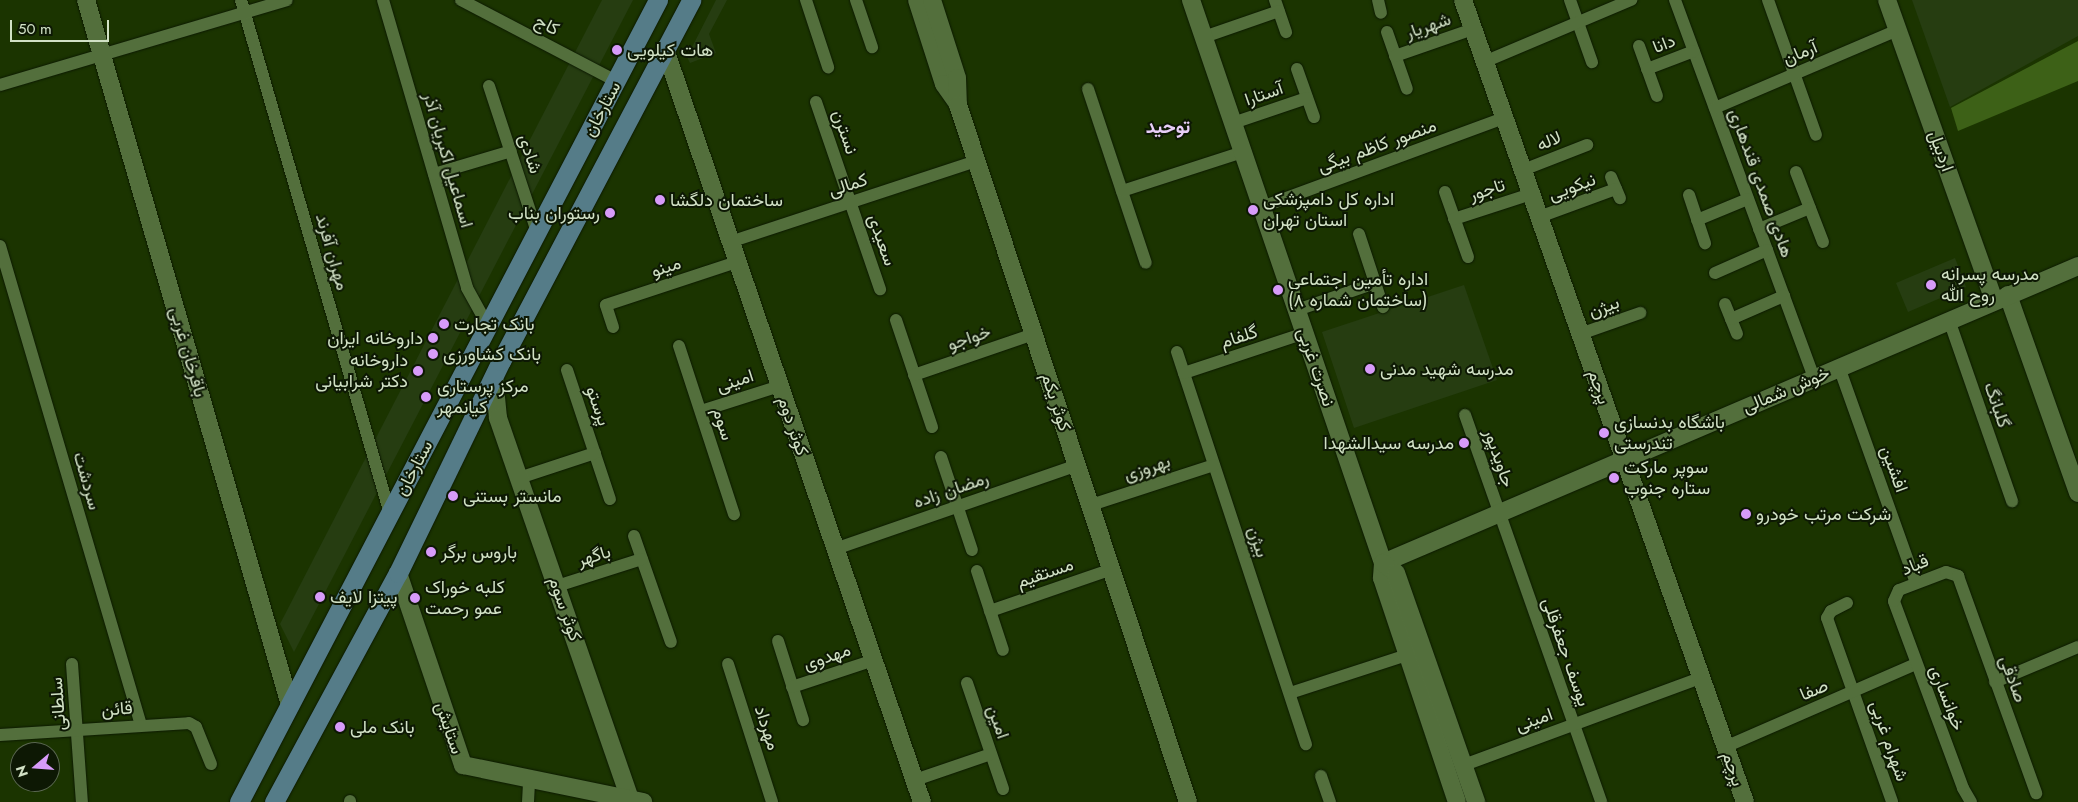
<!DOCTYPE html>
<meta charset="utf-8">
<style>
body{margin:0}
#map{position:relative;width:2078px;height:802px;overflow:hidden;background:#1b3400;font-family:Jost,Vazirmatn,sans-serif}
div>[style]{position:absolute}
.built>*{inset:0;background:#263d11}
.green>*{inset:0;background:#3d6117}
.roads{filter:drop-shadow(0 0 1px #0c1901) drop-shadow(0 0 1px #0c1901)}
.street>*{height:12px;margin:-6px;padding:0 6px;transform-origin:6px;border-radius:6px;background:#536f3c}
.secondary>*{height:18px;margin:-9px;padding:0 9px;transform-origin:9px;border-radius:9px;background:#536f3c}
.primary>*{height:19px;margin:-9.5px;padding:0 9.5px;transform-origin:9.5px;border-radius:9.5px;background:#557c88}
.dots>*{width:14px;height:14px;translate:-50% -50%;box-sizing:border-box;border:2px solid #0d1804;border-radius:50%}
span{translate:-50% -50%;white-space:nowrap;text-align:center;line-height:1.15;-webkit-text-stroke:4px #0d1804;paint-order:stroke}
.street-label{font-size:18px;color:#d1e1c5}
.poi-label{font-size:18px;color:#d1e1c5}
.left{translate:0 -50%;text-align:left}
.right{translate:-100% -50%;text-align:right}
.neighbourhood-label{font-size:19px;color:#e8cff8;font-weight:700}
.north{position:absolute;left:10px;top:742px;width:50px;height:50px;box-sizing:border-box;background:#0d1804;border:1px solid #5b6851;border-radius:50%;rotate:252deg;font-size:14px;font-weight:700;line-height:20px;text-align:center;color:#d1e1c5}
.north::after{content:'';display:block;margin:auto;width:18px;height:22px;background:#d79bf9;clip-path:polygon(50% 0,100% 100%,50% 72%,0 100%)}
.scale{position:absolute;left:10px;top:20px;width:99px;height:22px;box-sizing:border-box;border:2px solid #d1e1c5;border-top:0;padding-left:6px;font-size:15px;line-height:18px;white-space:nowrap;color:#d1e1c5;-webkit-text-stroke:4px #0d1804;paint-order:stroke}
</style>
<div id="map">
<div class="built">
<i style="clip-path:polygon(602px 0,633px 0,294px 652px,280px 624px)"></i>
<i style="clip-path:polygon(716px 0,727px 0,709px 34px,716px 53px,690px 63px,687px 57px)"></i>
<i style="clip-path:polygon(1912px 0,2078px 0,2078px 36px,1950px 107px)"></i>
<i style="clip-path:polygon(1955px 258px,1966px 287px,1908px 312px,1896px 283px)"></i>
<i style="clip-path:polygon(1464px 285px,1497px 380px,1354px 428px,1322px 332px)"></i>
</div>
<div class="green">
<i style="clip-path:polygon(2078px 41px,2078px 81px,1958px 131px,1951px 108px)"></i>
</div>
<div class="roads">
<div class="street">
<i style="left:241px;top:0;width:535px;rotate:73.83deg"></i>
<i style="left:383px;top:0;width:300px;rotate:73.7deg"></i>
<i style="left:467px;top:288px;width:43px;rotate:61.1deg"></i>
<i style="left:461px;top:0;width:175px;rotate:27.6deg"></i>
<i style="left:806px;top:0;width:71px;rotate:71.8deg"></i>
<i style="left:856px;top:0;width:50px;rotate:71.2deg"></i>
<i style="left:1275px;top:0;width:34px;rotate:71deg"></i>
<i style="left:1378px;top:0;width:13px;rotate:77deg"></i>
<i style="left:1570px;top:0;width:66px;rotate:70.5deg"></i>
<i style="left:1675px;top:0;width:403px;rotate:69.8deg"></i>
<i style="left:1768px;top:0;width:143px;rotate:70.4deg"></i>
<i style="left:1387px;top:32px;width:60px;rotate:70.7deg"></i>
<i style="left:1204px;top:37px;width:79px;rotate:-19.1deg"></i>
<i style="left:1639px;top:46px;width:53px;rotate:70.2deg"></i>
<i style="left:1395px;top:56px;width:83px;rotate:-19.1deg"></i>
<i style="left:1484px;top:62px;width:160px;rotate:-22.9deg"></i>
<i style="left:1297px;top:69px;width:51px;rotate:70.5deg"></i>
<i style="left:1647px;top:69px;width:50px;rotate:-21deg"></i>
<i style="left:0;top:85px;width:299px;rotate:-16.5deg"></i>
<i style="left:489px;top:86px;width:154px;rotate:71.8deg"></i>
<i style="left:1088px;top:89px;width:183px;rotate:71.6deg"></i>
<i style="left:816px;top:102px;width:198px;rotate:71.1deg"></i>
<i style="left:1715px;top:108px;width:199px;rotate:-23.1deg"></i>
<i style="left:1233px;top:123px;width:78px;rotate:-18.7deg"></i>
<i style="left:1523px;top:170px;width:69px;rotate:-21.3deg"></i>
<i style="left:1796px;top:172px;width:75px;rotate:68.9deg"></i>
<i style="left:434px;top:174px;width:80px;rotate:-16.6deg"></i>
<i style="left:1611px;top:177px;width:23px;rotate:67deg"></i>
<i style="left:1122px;top:191px;width:127px;rotate:-17.9deg"></i>
<i style="left:1445px;top:192px;width:69px;rotate:70.5deg"></i>
<i style="left:1689px;top:195px;width:51px;rotate:71.6deg"></i>
<i style="left:1262px;top:207px;width:258px;rotate:-20.2deg"></i>
<i style="left:1539px;top:217px;width:82px;rotate:-20deg"></i>
<i style="left:1454px;top:219px;width:81px;rotate:-18deg"></i>
<i style="left:1697px;top:220px;width:55px;rotate:-22.4deg"></i>
<i style="left:1759px;top:229px;width:55px;rotate:-22.4deg"></i>
<i style="left:1359px;top:234px;width:77px;rotate:71.8deg"></i>
<i style="left:730px;top:242px;width:260px;rotate:-18.2deg"></i>
<i style="left:0;top:246px;width:499px;rotate:73.6deg"></i>
<i style="left:1715px;top:273px;width:57px;rotate:-23.9deg"></i>
<i style="left:1725px;top:304px;width:32px;rotate:68deg"></i>
<i style="left:1297px;top:310px;width:83px;rotate:-19.1deg"></i>
<i style="left:1731px;top:319px;width:58px;rotate:-23.5deg"></i>
<i style="left:896px;top:320px;width:113px;rotate:71.4deg"></i>
<i style="left:1949px;top:320px;width:192px;rotate:70.8deg"></i>
<i style="left:613px;top:327px;width:23px;rotate:-108deg"></i>
<i style="left:606px;top:305px;width:138px;rotate:-18.2deg"></i>
<i style="left:1580px;top:334px;width:64px;rotate:-19.3deg"></i>
<i style="left:679px;top:346px;width:177px;rotate:71.9deg"></i>
<i style="left:1177px;top:352px;width:413px;rotate:71.8deg"></i>
<i style="left:1839px;top:367px;width:229px;rotate:70.4deg"></i>
<i style="left:567px;top:370px;width:136px;rotate:71.6deg"></i>
<i style="left:1184px;top:373px;width:127px;rotate:-18.3deg"></i>
<i style="left:914px;top:375px;width:127px;rotate:-18.9deg"></i>
<i style="left:701px;top:411px;width:83px;rotate:-17.6deg"></i>
<i style="left:1465px;top:415px;width:410px;rotate:70.6deg"></i>
<i style="left:941px;top:457px;width:98px;rotate:71.6deg"></i>
<i style="left:519px;top:478px;width:80px;rotate:-18.2deg"></i>
<i style="left:1091px;top:505px;width:129px;rotate:-18deg"></i>
<i style="left:634px;top:536px;width:112px;rotate:70.8deg"></i>
<i style="left:835px;top:549px;width:256px;rotate:-19.1deg"></i>
<i style="left:977px;top:571px;width:83px;rotate:71.8deg"></i>
<i style="left:557px;top:586px;width:89px;rotate:-17.6deg"></i>
<i style="left:1847px;top:603px;width:18px;rotate:153deg"></i>
<i style="left:1831px;top:611px;width:8px;rotate:120deg"></i>
<i style="left:1827px;top:618px;width:195px;rotate:70.5deg"></i>
<i style="left:990px;top:611px;width:129px;rotate:-19deg"></i>
<i style="left:778px;top:641px;width:83px;rotate:72.4deg"></i>
<i style="left:72px;top:664px;width:138px;rotate:85.9deg"></i>
<i style="left:728px;top:664px;width:145px;rotate:72.3deg"></i>
<i style="left:1995px;top:682px;width:90px;rotate:-22.9deg"></i>
<i style="left:967px;top:683px;width:112px;rotate:71.2deg"></i>
<i style="left:792px;top:687px;width:86px;rotate:-18.2deg"></i>
<i style="left:1290px;top:693px;width:123px;rotate:-18deg"></i>
<i style="left:0;top:735px;width:189px;rotate:-3.6deg"></i>
<i style="left:189px;top:723px;width:8px;rotate:30deg"></i>
<i style="left:196px;top:727px;width:40px;rotate:68deg"></i>
<i style="left:1725px;top:747px;width:208px;rotate:-23.5deg"></i>
<i style="left:1464px;top:765px;width:252px;rotate:-20.2deg"></i>
<i style="left:1321px;top:776px;width:28px;rotate:71deg"></i>
<i style="left:915px;top:780px;width:80px;rotate:-18.9deg"></i>
<i style="left:350px;top:802px;width:1px;rotate:-90deg"></i>
<i style="left:528px;top:802px;width:22px;rotate:-87deg"></i>
<i style="left:1971px;top:802px;width:16px;rotate:-120deg"></i>
<i style="left:1963px;top:788px;width:199px;rotate:-110.3deg"></i>
<i style="left:1894px;top:601px;width:12px;rotate:-66deg"></i>
<i style="left:1899px;top:590px;width:50px;rotate:-21deg"></i>
<i style="left:1946px;top:572px;width:13px;rotate:18deg"></i>
<i style="left:1958px;top:576px;width:231px;rotate:70.2deg"></i>
</div>
<div class="secondary">
<i style="left:86px;top:0;width:734px;rotate:73.86deg"></i>
<i style="left:917px;top:0;width:88px;rotate:72.2deg"></i>
<i style="left:944px;top:84px;width:24px;rotate:55deg"></i>
<i style="left:932px;top:0;width:82px;rotate:72.2deg"></i>
<i style="left:957px;top:78px;width:27px;rotate:88deg"></i>
<i style="left:958px;top:105px;width:734px;rotate:71.74deg"></i>
<i style="left:1191px;top:0;width:595px;rotate:71.17deg"></i>
<i style="left:1383px;top:563px;width:15px;rotate:94deg"></i>
<i style="left:1382px;top:578px;width:236px;rotate:71.5deg"></i>
<i style="left:1463px;top:0;width:850px;rotate:70.63deg"></i>
<i style="left:1887px;top:0;width:319px;rotate:70.4deg"></i>
<i style="left:665px;top:49px;width:796px;rotate:71.16deg"></i>
<i style="left:2008px;top:295px;width:210px;rotate:70.5deg"></i>
<i style="left:494px;top:377px;width:41px;rotate:84.4deg"></i>
<i style="left:498px;top:418px;width:403px;rotate:70.9deg"></i>
<i style="left:1383px;top:563px;width:756px;rotate:-23.14deg"></i>
<i style="left:1383px;top:563px;width:16px;rotate:38deg"></i>
<i style="left:1396px;top:573px;width:243px;rotate:70.7deg"></i>
<i style="left:398px;top:573px;width:203px;rotate:71.3deg"></i>
<i style="left:463px;top:765px;width:184px;rotate:11.6deg"></i>
</div>
<div class="primary">
<i style="left:239px;top:802px;width:905px;rotate:-62.42deg"></i>
<i style="left:274px;top:802px;width:260px;rotate:-61.6deg"></i>
<i style="left:398px;top:573px;width:236px;rotate:-64.1deg"></i>
<i style="left:501px;top:361px;width:408px;rotate:-62.2deg"></i>
</div>
</div>
<div class="dots">
<i style="left:617px;top:50px;background:#d79bf9"></i>
<i style="left:660px;top:200px;background:#d79bf9"></i>
<i style="left:1253px;top:210px;background:#d79bf9"></i>
<i style="left:610px;top:213px;background:#d79bf9"></i>
<i style="left:1931px;top:285px;background:#d79bf9"></i>
<i style="left:1278px;top:290px;background:#d79bf9"></i>
<i style="left:444px;top:324px;background:#d79bf9"></i>
<i style="left:433px;top:338px;background:#d79bf9"></i>
<i style="left:433px;top:354px;background:#d79bf9"></i>
<i style="left:1370px;top:369px;background:#d79bf9"></i>
<i style="left:418px;top:371px;background:#d79bf9"></i>
<i style="left:426px;top:397px;background:#d79bf9"></i>
<i style="left:1604px;top:433px;background:#d79bf9"></i>
<i style="left:1464px;top:443px;background:#d79bf9"></i>
<i style="left:1614px;top:478px;background:#d79bf9"></i>
<i style="left:453px;top:496px;background:#d79bf9"></i>
<i style="left:1746px;top:514px;background:#d79bf9"></i>
<i style="left:431px;top:552px;background:#d79bf9"></i>
<i style="left:320px;top:597px;background:#d79bf9"></i>
<i style="left:415px;top:598px;background:#d79bf9"></i>
<i style="left:340px;top:727px;background:#d79bf9"></i>
</div>
<div class="street-label">
<span style="left:547px;top:25px;rotate:27deg">کاج</span>
<span style="left:1428px;top:26px;rotate:-19deg">شهریار</span>
<span style="left:1664px;top:44px;rotate:-21deg">دانا</span>
<span style="left:1800px;top:53px;rotate:-23deg">آرمان</span>
<span style="left:1264px;top:94px;rotate:-19deg">آستارا</span>
<span style="left:602px;top:109px;rotate:-62deg">ستارخان</span>
<span style="left:845px;top:132px;rotate:71deg">نسترن</span>
<span style="left:1549px;top:141px;rotate:-22deg">لاله</span>
<span style="left:1377px;top:146px;rotate:-20deg">منصور کاظم بیگی</span>
<span style="left:1941px;top:151px;rotate:70deg">اردبیل</span>
<span style="left:530px;top:154px;rotate:72deg">شادی</span>
<span style="left:448px;top:160px;rotate:74deg">اسماعیل اکبریان آذر</span>
<span style="left:1761px;top:183px;rotate:70deg">هادی صمدی قندهاری</span>
<span style="left:848px;top:185px;rotate:-18deg">کمالی</span>
<span style="left:1572px;top:187px;rotate:-20deg">نیکویی</span>
<span style="left:1487px;top:190px;rotate:-18deg">تاجور</span>
<span style="left:882px;top:240px;rotate:71deg">سعیدی</span>
<span style="left:332px;top:252px;rotate:74deg">مهران آفرند</span>
<span style="left:666px;top:267px;rotate:-18deg">مینو</span>
<span style="left:1604px;top:307px;rotate:-20deg">بیژن</span>
<span style="left:1239px;top:337px;rotate:-18deg">گلفام</span>
<span style="left:969px;top:338px;rotate:-19deg">خواجو</span>
<span style="left:188px;top:352px;rotate:74deg">باقرخان غربی</span>
<span style="left:1316px;top:367px;rotate:71deg">نصرت غربی</span>
<span style="left:735px;top:381px;rotate:-18deg">امینی</span>
<span style="left:1599px;top:387px;rotate:71deg">پرچم</span>
<span style="left:1786px;top:390px;rotate:-23deg">خوش شمالی</span>
<span style="left:1056px;top:402px;rotate:72deg">کوثر یکم</span>
<span style="left:1997px;top:405px;rotate:71deg">گلبانگ</span>
<span style="left:598px;top:406px;rotate:71deg">پرستو</span>
<span style="left:723px;top:424px;rotate:72deg">سوم</span>
<span style="left:793px;top:426px;rotate:71deg">کوثر دوم</span>
<span style="left:1499px;top:458px;rotate:71deg">جاویدپور</span>
<span style="left:414px;top:468px;rotate:-62deg">ستارخان</span>
<span style="left:1147px;top:468px;rotate:-18deg">بهروزی</span>
<span style="left:1894px;top:469px;rotate:70deg">افشین</span>
<span style="left:87px;top:481px;rotate:74deg">سردشت</span>
<span style="left:951px;top:490px;rotate:-19deg">رمضان زاده</span>
<span style="left:1258px;top:542px;rotate:72deg">بیژن</span>
<span style="left:594px;top:556px;rotate:-17deg">باگهر</span>
<span style="left:1915px;top:565px;rotate:-22deg">قباد</span>
<span style="left:1045px;top:573px;rotate:-19deg">مستقیم</span>
<span style="left:565px;top:609px;rotate:71deg">کوثر سوم</span>
<span style="left:1566px;top:652px;rotate:71deg">یوسف جعفرقلی</span>
<span style="left:827px;top:657px;rotate:-19deg">مهدوی</span>
<span style="left:2013px;top:679px;rotate:70deg">صادقی</span>
<span style="left:1814px;top:690px;rotate:-23deg">صفا</span>
<span style="left:1947px;top:698px;rotate:69deg">خوانساری</span>
<span style="left:58px;top:704px;rotate:-94deg">سلطانی</span>
<span style="left:117px;top:709px;rotate:-4deg">قائن</span>
<span style="left:1534px;top:720px;rotate:-20deg">امینی</span>
<span style="left:998px;top:722px;rotate:71deg">امین</span>
<span style="left:449px;top:728px;rotate:71deg">ستایش</span>
<span style="left:767px;top:728px;rotate:72deg">مهرداد</span>
<span style="left:1889px;top:741px;rotate:71deg">شهرام غربی</span>
<span style="left:1733px;top:769px;rotate:71deg">پرچم</span>
</div>
<div class="poi-label">
<span class="left" style="left:627px;top:50px">هات کیلویی</span>
<span class="left" style="left:670px;top:200px">ساختمان دلگشا</span>
<span class="left" style="left:1263px;top:210px">اداره کل دامپزشکی<br>استان تهران</span>
<span class="right" style="left:600px;top:213px">رستوران بناب</span>
<span class="left" style="left:1941px;top:285px">مدرسه پسرانه<br>روح الله</span>
<span class="left" style="left:1288px;top:290px">اداره تأمین اجتماعی<br>(ساختمان شماره ۸)</span>
<span class="left" style="left:454px;top:324px">بانک تجارت</span>
<span class="right" style="left:423px;top:338px">داروخانه ایران</span>
<span class="left" style="left:443px;top:354px">بانک کشاورزی</span>
<span class="right" style="left:408px;top:371px">داروخانه<br>دکتر شرابیانی</span>
<span class="left" style="left:1380px;top:369px">مدرسه شهید مدنی</span>
<span class="left" style="left:437px;top:397px">مرکز پرستاری<br>کیانمهر</span>
<span class="left" style="left:1614px;top:433px">باشگاه بدنسازی<br>تندرستی</span>
<span class="right" style="left:1454px;top:443px">مدرسه سیدالشهدا</span>
<span class="left" style="left:1624px;top:478px">سوپر مارکت<br>ستاره جنوب</span>
<span class="left" style="left:463px;top:496px">مانستر بستنی</span>
<span class="left" style="left:1756px;top:514px">شرکت مرتب خودرو</span>
<span class="left" style="left:441px;top:552px">باروس برگر</span>
<span class="left" style="left:425px;top:598px">کلبه خوراک<br>عمو رحمت</span>
<span class="left" style="left:330px;top:597px">پیتزا لایف</span>
<span class="left" style="left:350px;top:727px">بانک ملی</span>
</div>
<div class="neighbourhood-label">
<span style="left:1168px;top:127px">توحید</span>
</div>
<div class="north">N</div>
<div class="scale">50 m</div>
</div>
